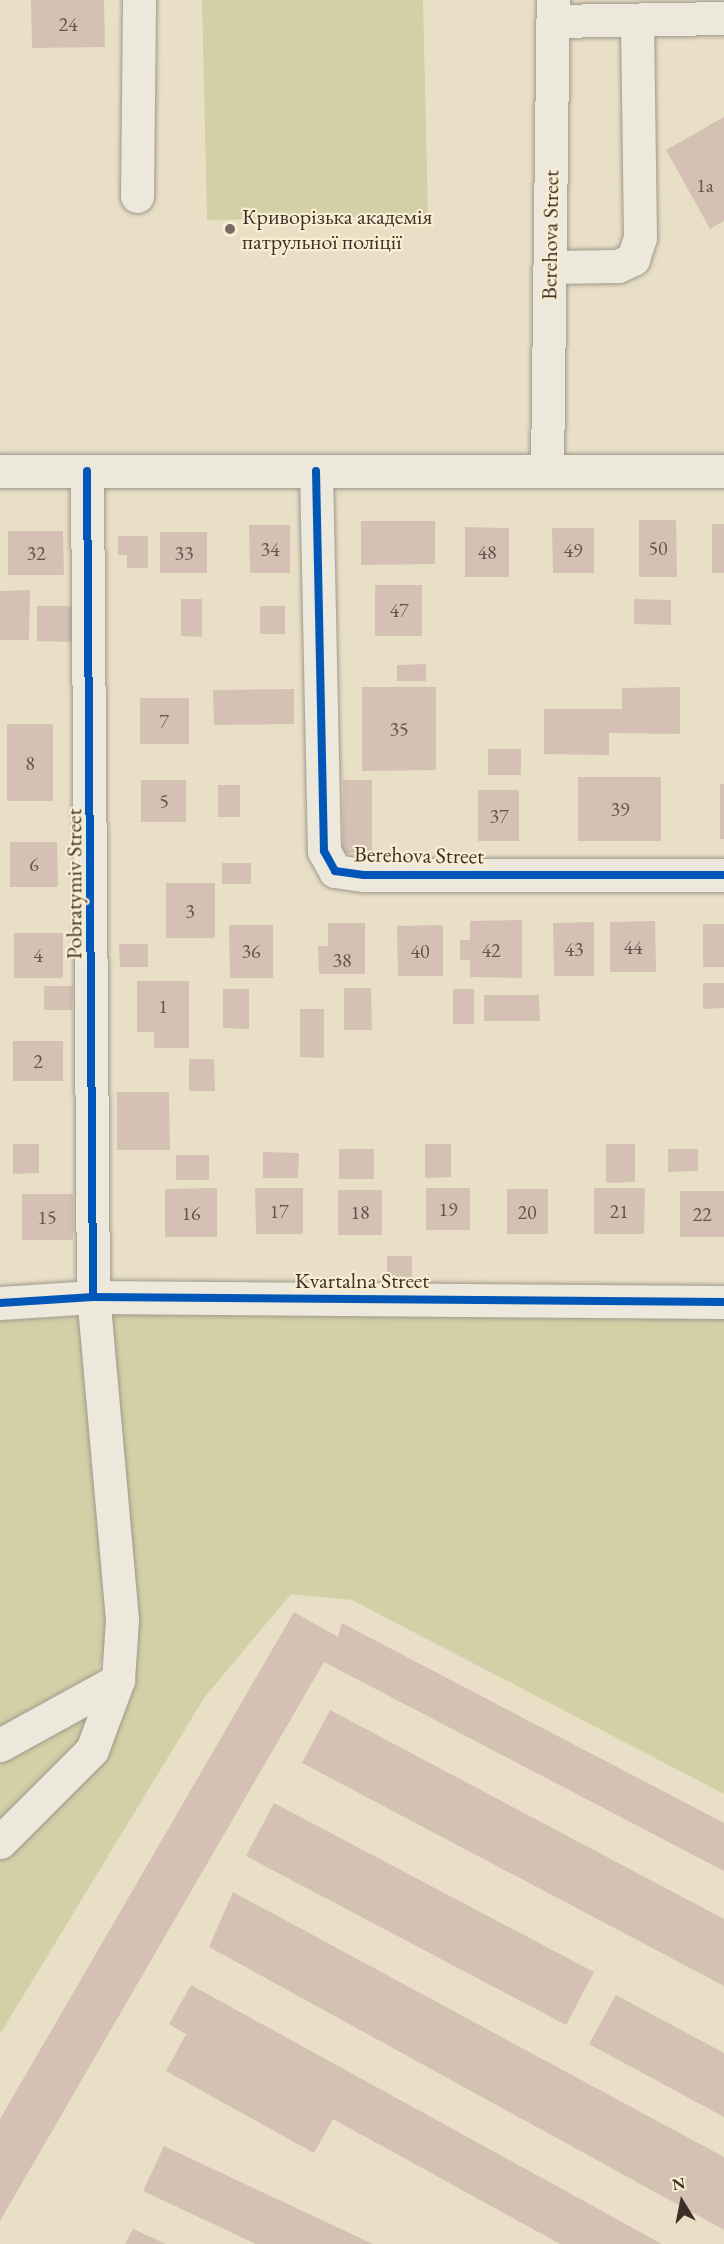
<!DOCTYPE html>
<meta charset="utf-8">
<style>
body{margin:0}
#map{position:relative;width:724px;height:2244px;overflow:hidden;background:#e9dfc7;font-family:"EB Garamond",serif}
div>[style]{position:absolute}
.green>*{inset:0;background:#d3d0a7}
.building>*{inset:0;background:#d4c1b3}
.roads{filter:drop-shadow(0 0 2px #9f988a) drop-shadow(0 0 2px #9f988a)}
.minor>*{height:33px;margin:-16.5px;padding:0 16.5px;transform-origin:16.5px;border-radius:16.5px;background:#ece8db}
.cycleway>*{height:8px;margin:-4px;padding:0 4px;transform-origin:4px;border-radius:4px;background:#0057b8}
.dots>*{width:16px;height:16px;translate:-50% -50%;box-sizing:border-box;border:3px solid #faeed2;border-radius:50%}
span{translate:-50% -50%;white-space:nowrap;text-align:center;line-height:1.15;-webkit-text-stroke:4.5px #faeed2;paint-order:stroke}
.number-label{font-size:20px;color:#63544c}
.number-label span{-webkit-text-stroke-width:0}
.poi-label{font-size:22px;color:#3d2f2a}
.left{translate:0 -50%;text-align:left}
.street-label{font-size:22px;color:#3d2f2a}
.north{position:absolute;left:652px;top:2172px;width:60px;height:60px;-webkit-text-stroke:4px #faeed2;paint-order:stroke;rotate:350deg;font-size:16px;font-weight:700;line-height:24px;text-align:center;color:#3d2f2a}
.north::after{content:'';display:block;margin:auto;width:21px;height:27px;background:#3d2f2a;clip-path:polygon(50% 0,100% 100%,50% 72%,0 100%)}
</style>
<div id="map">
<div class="green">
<i style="clip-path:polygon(202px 0,423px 0,428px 216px,207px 220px)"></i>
<i style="clip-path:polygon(93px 1297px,724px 1302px,724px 1794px,352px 1600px,291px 1594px,204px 1698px,0 2034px,0 1842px,31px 1813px,118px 1680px)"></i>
<i style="clip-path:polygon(77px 1316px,86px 1344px,115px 1614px,96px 1678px,0 1729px,0 1321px)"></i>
<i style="clip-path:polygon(113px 1686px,80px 1750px,0 1823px,0 1751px)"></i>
</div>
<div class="building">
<i style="clip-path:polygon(31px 0,104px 0,105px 47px,32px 48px)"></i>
<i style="clip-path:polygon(724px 117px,724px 221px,710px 229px,666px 150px)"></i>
<i style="clip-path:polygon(639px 520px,676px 520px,677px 577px,639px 577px)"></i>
<i style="clip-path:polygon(361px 521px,435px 521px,435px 564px,361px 565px)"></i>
<i style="clip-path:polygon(712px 524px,724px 524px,724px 573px,712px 573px)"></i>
<i style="clip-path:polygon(249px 525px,290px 525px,290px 573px,250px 573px)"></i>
<i style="clip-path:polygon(465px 527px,509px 528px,509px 577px,465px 577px)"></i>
<i style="clip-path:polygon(552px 528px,594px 528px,594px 573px,553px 573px)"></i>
<i style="clip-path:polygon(8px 531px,63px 531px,64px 575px,8px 575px)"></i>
<i style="clip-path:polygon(160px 532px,207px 532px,207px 573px,160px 573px)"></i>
<i style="clip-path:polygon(118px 536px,148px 536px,148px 568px,127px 568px,127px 555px,118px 555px)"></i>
<i style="clip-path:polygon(375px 585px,422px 585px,422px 636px,375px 636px)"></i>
<i style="clip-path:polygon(30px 590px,29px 640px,0 640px,0 591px)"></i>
<i style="clip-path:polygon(181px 599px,202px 599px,202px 637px,181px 636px)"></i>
<i style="clip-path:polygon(634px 599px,671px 600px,671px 625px,634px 624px)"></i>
<i style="clip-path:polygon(37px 606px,72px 606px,73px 642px,37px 641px)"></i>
<i style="clip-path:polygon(260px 606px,285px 606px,285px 634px,260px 634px)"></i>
<i style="clip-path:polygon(426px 664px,426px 681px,397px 681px,397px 665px)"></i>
<i style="clip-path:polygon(362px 687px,436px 687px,436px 770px,362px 771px)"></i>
<i style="clip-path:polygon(680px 687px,680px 734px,609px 733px,609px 755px,544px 754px,544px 709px,622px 709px,622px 688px)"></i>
<i style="clip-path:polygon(294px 689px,294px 724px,214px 725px,213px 690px)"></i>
<i style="clip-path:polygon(140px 698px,189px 698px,189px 744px,140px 744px)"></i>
<i style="clip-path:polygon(7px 724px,53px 724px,53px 801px,7px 801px)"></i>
<i style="clip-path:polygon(488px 749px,521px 749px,521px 775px,488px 775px)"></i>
<i style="clip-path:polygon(578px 777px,661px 777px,661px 841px,578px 841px)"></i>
<i style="clip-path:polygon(141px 780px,186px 780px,186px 822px,141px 822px)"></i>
<i style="clip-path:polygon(343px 780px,372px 780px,372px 853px,343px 853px)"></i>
<i style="clip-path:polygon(720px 784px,724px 784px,724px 839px,720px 839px)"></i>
<i style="clip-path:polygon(218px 785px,240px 785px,240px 817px,218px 817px)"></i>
<i style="clip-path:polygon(478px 790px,519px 790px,519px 841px,478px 841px)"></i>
<i style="clip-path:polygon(10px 842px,57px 842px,58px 887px,10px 887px)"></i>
<i style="clip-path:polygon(222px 863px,251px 863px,251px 884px,222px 884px)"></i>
<i style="clip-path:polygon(166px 883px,215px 883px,215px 938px,166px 938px)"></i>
<i style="clip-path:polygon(522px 920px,522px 978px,470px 977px,470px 960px,460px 960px,460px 940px,470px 940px,470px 921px)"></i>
<i style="clip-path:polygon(655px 921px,656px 972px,610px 972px,610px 922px)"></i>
<i style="clip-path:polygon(594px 922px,594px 976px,554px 976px,553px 923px)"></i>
<i style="clip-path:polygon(328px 923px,365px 923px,365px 974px,319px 974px,318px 946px,328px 946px)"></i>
<i style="clip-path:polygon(703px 924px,724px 924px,724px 967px,703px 967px)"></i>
<i style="clip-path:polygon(229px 925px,273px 925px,273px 978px,230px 978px)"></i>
<i style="clip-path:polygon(443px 925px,443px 976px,398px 976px,397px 926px)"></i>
<i style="clip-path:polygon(14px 933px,63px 933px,63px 978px,14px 978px)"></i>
<i style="clip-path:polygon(119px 944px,148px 944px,148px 967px,120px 967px)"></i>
<i style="clip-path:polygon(137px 981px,189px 981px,189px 1048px,154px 1048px,154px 1032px,137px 1032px)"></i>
<i style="clip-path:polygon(703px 983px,724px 983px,724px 1008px,703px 1009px)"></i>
<i style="clip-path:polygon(44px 986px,73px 986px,72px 1010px,44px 1010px)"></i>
<i style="clip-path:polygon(344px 988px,371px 988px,372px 1030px,344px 1030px)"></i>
<i style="clip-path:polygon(223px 989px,249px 989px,249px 1029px,223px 1028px)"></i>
<i style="clip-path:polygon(453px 989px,474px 989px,474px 1024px,453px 1024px)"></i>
<i style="clip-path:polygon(484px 995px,539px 995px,540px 1021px,484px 1021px)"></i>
<i style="clip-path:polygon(300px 1009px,324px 1009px,324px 1058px,300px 1057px)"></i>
<i style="clip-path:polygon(13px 1041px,63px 1041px,63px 1081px,13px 1081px)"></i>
<i style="clip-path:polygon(189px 1059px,214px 1059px,215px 1091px,189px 1091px)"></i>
<i style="clip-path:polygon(117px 1092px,169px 1092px,170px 1150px,117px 1150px)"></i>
<i style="clip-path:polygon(13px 1144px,39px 1144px,39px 1173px,13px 1174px)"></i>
<i style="clip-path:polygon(425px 1144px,451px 1144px,451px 1177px,425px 1178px)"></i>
<i style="clip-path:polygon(606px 1144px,635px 1144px,635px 1182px,606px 1183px)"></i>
<i style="clip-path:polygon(339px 1149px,374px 1149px,374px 1179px,339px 1179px)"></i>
<i style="clip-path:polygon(668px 1149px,698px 1149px,698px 1171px,668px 1172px)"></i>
<i style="clip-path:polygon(263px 1152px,299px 1153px,298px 1178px,263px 1178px)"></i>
<i style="clip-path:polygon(176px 1155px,209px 1155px,209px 1180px,176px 1180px)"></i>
<i style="clip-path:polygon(217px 1188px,217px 1237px,165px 1237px,165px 1189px)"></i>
<i style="clip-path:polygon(255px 1188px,303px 1188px,303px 1234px,256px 1234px)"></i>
<i style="clip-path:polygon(426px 1188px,470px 1188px,470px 1230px,426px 1230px)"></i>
<i style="clip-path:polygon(594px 1188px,645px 1188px,644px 1234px,594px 1234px)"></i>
<i style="clip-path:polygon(507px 1189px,548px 1189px,548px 1234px,507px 1234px)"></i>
<i style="clip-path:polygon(338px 1190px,382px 1190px,382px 1235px,338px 1235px)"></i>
<i style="clip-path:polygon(680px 1191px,724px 1191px,724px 1237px,680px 1237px)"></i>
<i style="clip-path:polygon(22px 1194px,73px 1194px,73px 1240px,22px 1240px)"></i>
<i style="clip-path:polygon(387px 1256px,412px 1256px,412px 1286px,387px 1286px)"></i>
<i style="clip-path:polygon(294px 1612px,338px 1637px,342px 1623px,724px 1823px,724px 1871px,324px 1662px,0 2221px,0 2119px)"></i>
<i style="clip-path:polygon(330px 1710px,724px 1919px,724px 1986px,302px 1763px)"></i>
<i style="clip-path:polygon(274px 1803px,594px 1972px,566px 2025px,246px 1856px)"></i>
<i style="clip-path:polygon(233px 1892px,724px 2157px,724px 2230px,209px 1947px)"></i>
<i style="clip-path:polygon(191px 1985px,662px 2244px,560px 2244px,333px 2119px,314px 2153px,166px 2071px,186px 2034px,169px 2024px)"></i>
<i style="clip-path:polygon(616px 1995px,724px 2053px,724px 2117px,589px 2044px)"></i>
<i style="clip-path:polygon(164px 2146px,373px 2244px,256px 2244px,143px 2191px)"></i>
<i style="clip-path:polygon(133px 2229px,166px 2244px,125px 2244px)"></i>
</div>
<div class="roads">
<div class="minor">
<i style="left:553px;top:21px;width:171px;rotate:-1deg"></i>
<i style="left:137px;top:196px;width:196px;rotate:-89.4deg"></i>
<i style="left:550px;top:267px;width:68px;rotate:-0.8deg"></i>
<i style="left:618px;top:266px;width:17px;rotate:-25deg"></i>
<i style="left:633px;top:259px;width:23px;rotate:-72deg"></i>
<i style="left:640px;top:237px;width:215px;rotate:-90.8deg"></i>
<i style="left:0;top:471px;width:724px"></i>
<i style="left:316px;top:471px;width:380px;rotate:88.8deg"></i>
<i style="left:324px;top:851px;width:23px;rotate:61deg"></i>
<i style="left:335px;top:871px;width:29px;rotate:8deg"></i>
<i style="left:364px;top:875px;width:360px"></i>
<i style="left:547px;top:471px;width:471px;rotate:-89.3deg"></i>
<i style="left:0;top:1303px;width:93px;rotate:-3.7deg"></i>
<i style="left:93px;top:1297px;width:631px;rotate:0.45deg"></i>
<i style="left:0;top:1745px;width:135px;rotate:-28.8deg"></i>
<i style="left:0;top:1842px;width:130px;rotate:-45deg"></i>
<i style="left:92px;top:1750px;width:75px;rotate:-69.6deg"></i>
<i style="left:118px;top:1680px;width:61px;rotate:-86.2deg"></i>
<i style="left:122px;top:1619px;width:323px;rotate:-95.1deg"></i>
<i style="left:93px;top:1297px;width:826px;rotate:-90.42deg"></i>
</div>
</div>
<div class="cycleway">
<i style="left:87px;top:471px;width:826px;rotate:89.58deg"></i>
<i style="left:316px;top:471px;width:380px;rotate:88.8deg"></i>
<i style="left:324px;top:851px;width:23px;rotate:61deg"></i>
<i style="left:335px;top:871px;width:29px;rotate:8deg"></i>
<i style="left:364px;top:875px;width:360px"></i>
<i style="left:0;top:1303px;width:93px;rotate:-3.7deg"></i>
<i style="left:93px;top:1297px;width:631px;rotate:0.45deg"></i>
</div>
<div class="dots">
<i style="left:230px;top:229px;background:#796d61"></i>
</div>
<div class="number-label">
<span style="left:68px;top:24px">24</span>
<span style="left:705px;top:185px">1а</span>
<span style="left:658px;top:548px">50</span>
<span style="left:270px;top:549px">34</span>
<span style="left:573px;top:550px">49</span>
<span style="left:487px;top:552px">48</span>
<span style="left:36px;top:553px">32</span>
<span style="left:184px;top:553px">33</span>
<span style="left:399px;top:610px">47</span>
<span style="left:164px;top:721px">7</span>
<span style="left:399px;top:729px">35</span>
<span style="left:30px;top:763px">8</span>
<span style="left:164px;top:801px">5</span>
<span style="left:620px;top:809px">39</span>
<span style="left:499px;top:816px">37</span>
<span style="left:34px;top:864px">6</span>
<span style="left:190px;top:911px">3</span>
<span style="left:633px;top:947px">44</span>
<span style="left:574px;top:949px">43</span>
<span style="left:491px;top:950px">42</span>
<span style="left:251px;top:951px">36</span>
<span style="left:420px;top:951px">40</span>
<span style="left:38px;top:955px">4</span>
<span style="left:342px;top:960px">38</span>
<span style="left:163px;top:1006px">1</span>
<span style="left:38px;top:1061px">2</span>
<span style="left:448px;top:1209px">19</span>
<span style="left:279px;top:1211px">17</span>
<span style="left:619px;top:1211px">21</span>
<span style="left:360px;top:1212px">18</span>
<span style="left:527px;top:1212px">20</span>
<span style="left:191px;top:1213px">16</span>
<span style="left:702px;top:1214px">22</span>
<span style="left:47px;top:1217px">15</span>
</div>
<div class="poi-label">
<span class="left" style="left:242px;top:229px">Криворізька академія<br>патрульної поліції</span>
</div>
<div class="street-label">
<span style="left:550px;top:235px;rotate:-89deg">Berehova Street</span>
<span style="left:419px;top:855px;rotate:1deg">Berehova Street</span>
<span style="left:74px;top:884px;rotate:-90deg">Pobratymiv Street</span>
<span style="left:362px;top:1281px">Kvartalna Street</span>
</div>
<div class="north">N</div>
</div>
